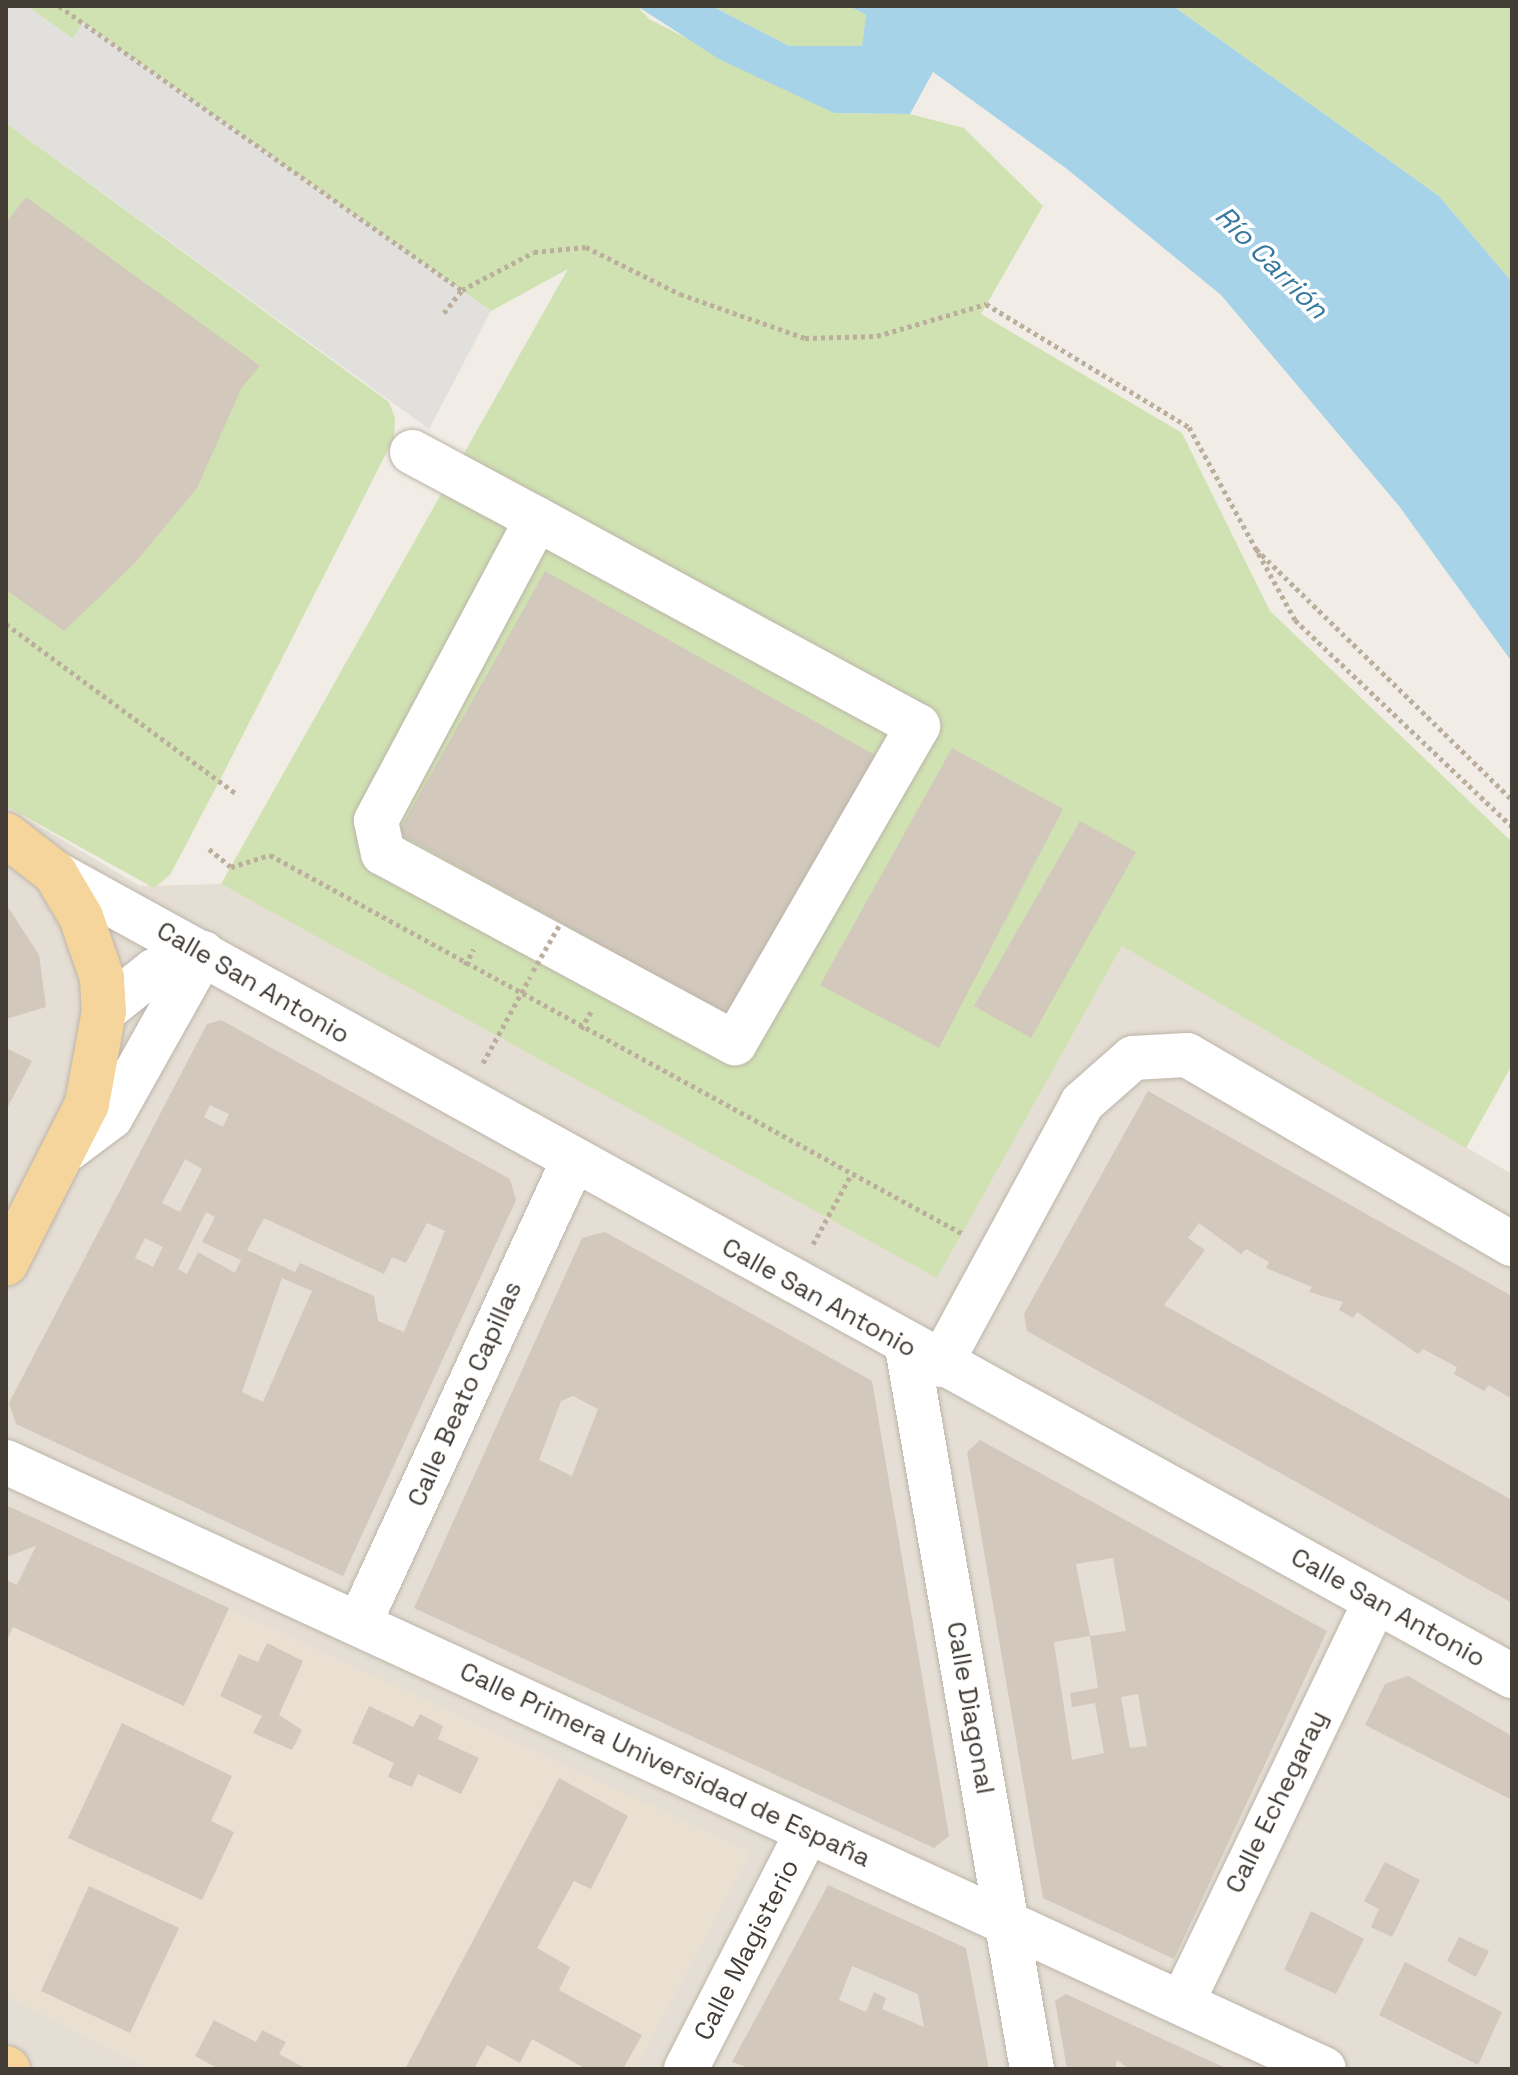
<!DOCTYPE html>
<meta charset="utf-8">
<style>
body{margin:0}
#map{position:relative;width:1518px;height:2075px;overflow:hidden;background:#f1ede6;font-family:"Space Grotesk",sans-serif}
div>[style]{position:absolute}
.residential>*{inset:0;background:#e5ded4}
.education>*{inset:0;background:#e9e0d1}
.green>*{inset:0;background:#d0e2b2}
.parking>*{inset:0;background:#e2e0dd}
.water>*{inset:0;background:#a7d3e9}
.building>*{inset:0;background:#d2c8bc}
.path>*{height:5px;margin-top:-2.5px;transform-origin:0;background:repeating-linear-gradient(90deg,#bcae9c 0 4px,transparent 0 8px)}
.roads{filter:drop-shadow(0 0 2px #bcb4a9) drop-shadow(0 0 2px #bcb4a9)}
.minor>*{height:44px;margin:-22px;padding:0 22px;transform-origin:22px;border-radius:22px;background:#fff}
.major>*{height:44px;margin:-22px;padding:0 22px;transform-origin:22px;border-radius:22px;background:#f5d59b}
.path-bridge>*{height:5px;margin-top:-2.5px;transform-origin:0;background:repeating-linear-gradient(90deg,#bcae9c 0 4px,transparent 0 8px)}
span{translate:-50% -50%;white-space:nowrap;text-align:center;line-height:1.15;-webkit-text-stroke:7px #fff;paint-order:stroke}
.street-label{font-size:26px;color:#433d36}
.water-label{font-size:28px;color:#377a9e;font-style:italic}
.frame{position:absolute;inset:0;border:8px solid #433d36;pointer-events:none}
</style>
<div id="map">
<div class="residential">
<i style="clip-path:polygon(6px 806px,140px 886px,221px 884px,937px 1277px,1122px 946px,1512px 1174px,1512px 2069px,6px 2069px)"></i>
</div>
<div class="education">
<i style="clip-path:polygon(229px 1608px,751px 1852px,635px 2069px,146px 2069px,6px 1995px,6px 1642px,13px 1627px,184px 1706px)"></i>
</div>
<div class="green">
<i style="clip-path:polygon(27px 6px,637px 6px,649px 19px,834px 113px,910px 114px,964px 128px,1043px 206px,981px 314px,1182px 433px,1270px 611px,1512px 842px,1512px 1065px,1466px 1148px,1122px 946px,937px 1278px,221px 884px,568px 269px,491px 311px,83px 23px,73px 39px)"></i>
<i style="clip-path:polygon(712px 6px,849px 6px,866px 15px,862px 46px,789px 46px)"></i>
<i style="clip-path:polygon(1173px 6px,1512px 6px,1512px 282px,1439px 196px)"></i>
<i style="clip-path:polygon(6px 123px,389px 402px,395px 418px,394px 438px,220px 780px,170px 875px,154px 888px,6px 806px)"></i>
</div>
<div class="parking">
<i style="clip-path:polygon(6px 6px,27px 6px,73px 39px,83px 22px,491px 311px,429px 429px,6px 123px)"></i>
</div>
<div class="water">
<i style="clip-path:polygon(637px 6px,712px 6px,789px 46px,862px 46px,866px 15px,849px 6px,1173px 6px,1439px 196px,1512px 282px,1512px 662px,1399px 506px,1221px 295px,1067px 169px,933px 72px,910px 114px,834px 113px,719px 59px)"></i>
</div>
<div class="building">
<i style="clip-path:polygon(26px 197px,260px 366px,242px 387px,197px 488px,135px 563px,64px 631px,6px 590px,6px 223px)"></i>
<i style="clip-path:polygon(545px 571px,877px 756px,731px 1017px,398px 833px)"></i>
<i style="clip-path:polygon(952px 748px,1063px 809px,939px 1048px,820px 985px)"></i>
<i style="clip-path:polygon(1080px 821px,1136px 852px,1031px 1038px,974px 1006px)"></i>
<i style="clip-path:polygon(6px 904px,39px 955px,46px 1007px,6px 1019px)"></i>
<i style="clip-path:polygon(evenodd,221px 1020px,510px 1179px,516px 1200px,343px 1576px,16px 1424px,9px 1403px,207px 1024px,221px 1020px,210px 1105px,229px 1114px,223px 1127px,204px 1117px,210px 1105px,221px 1020px,185px 1159px,202px 1169px,180px 1212px,162px 1203px,185px 1159px,221px 1020px,206px 1212px,215px 1217px,202px 1242px,241px 1260px,235px 1273px,198px 1252px,187px 1274px,178px 1269px,206px 1212px,221px 1020px,264px 1218px,384px 1274px,392px 1257px,406px 1263px,427px 1223px,445px 1231px,404px 1332px,378px 1321px,374px 1296px,300px 1263px,295px 1272px,247px 1250px,264px 1218px,221px 1020px,145px 1238px,163px 1247px,153px 1267px,135px 1258px,145px 1238px,221px 1020px,282px 1278px,312px 1291px,263px 1402px,242px 1392px,282px 1278px)"></i>
<i style="clip-path:polygon(8px 1049px,32px 1061px,6px 1110px,6px 1054px)"></i>
<i style="clip-path:polygon(1148px 1091px,1512px 1296px,1512px 1399px,1489px 1385px,1484px 1391px,1454px 1374px,1457px 1367px,1423px 1349px,1418px 1354px,1357px 1312px,1353px 1318px,1339px 1310px,1343px 1302px,1309px 1292px,1312px 1287px,1266px 1268px,1269px 1262px,1246px 1249px,1241px 1254px,1199px 1223px,1188px 1238px,1205px 1250px,1164px 1305px,1512px 1500px,1512px 1603px,1027px 1331px,1024px 1314px)"></i>
<i style="clip-path:polygon(evenodd,605px 1232px,872px 1381px,949px 1836px,934px 1848px,414px 1608px,582px 1238px,605px 1232px,573px 1396px,598px 1409px,572px 1476px,539px 1460px,561px 1401px,573px 1396px)"></i>
<i style="clip-path:polygon(evenodd,980px 1440px,1327px 1631px,1174px 1959px,1043px 1898px,967px 1452px,980px 1440px,1113px 1558px,1126px 1631px,1090px 1636px,1098px 1688px,1070px 1693px,1072px 1707px,1095px 1703px,1104px 1753px,1072px 1760px,1054px 1642px,1090px 1636px,1076px 1564px,1113px 1558px,980px 1440px,1138px 1694px,1147px 1746px,1130px 1748px,1121px 1697px,1138px 1694px)"></i>
<i style="clip-path:polygon(6px 1505px,229px 1608px,184px 1706px,13px 1627px,6px 1642px,6px 1580px,17px 1585px,36px 1546px,6px 1557px)"></i>
<i style="clip-path:polygon(267px 1643px,303px 1661px,279px 1715px,302px 1730px,292px 1750px,253px 1733px,262px 1716px,220px 1696px,239px 1654px,258px 1662px)"></i>
<i style="clip-path:polygon(1408px 1676px,1512px 1736px,1512px 1800px,1365px 1725px,1385px 1684px)"></i>
<i style="clip-path:polygon(369px 1706px,413px 1727px,420px 1714px,443px 1726px,438px 1739px,479px 1758px,461px 1794px,418px 1774px,412px 1787px,388px 1777px,394px 1763px,352px 1743px)"></i>
<i style="clip-path:polygon(122px 1723px,232px 1776px,211px 1821px,234px 1832px,202px 1900px,68px 1838px)"></i>
<i style="clip-path:polygon(559px 1778px,628px 1816px,591px 1889px,574px 1881px,537px 1948px,570px 1967px,559px 1990px,642px 2035px,623px 2069px,586px 2069px,532px 2039px,520px 2063px,487px 2045px,474px 2069px,405px 2069px)"></i>
<i style="clip-path:polygon(1385px 1862px,1420px 1880px,1392px 1937px,1371px 1927px,1379px 1909px,1364px 1901px)"></i>
<i style="clip-path:polygon(evenodd,828px 1885px,966px 1948px,989px 2069px,752px 2069px,732px 2062px,828px 1885px,852px 1966px,918px 1994px,924px 2027px,882px 2009px,886px 1998px,874px 1992px,866px 2012px,839px 2000px,852px 1966px)"></i>
<i style="clip-path:polygon(89px 1886px,179px 1928px,130px 2033px,41px 1991px)"></i>
<i style="clip-path:polygon(1311px 1911px,1364px 1939px,1336px 1994px,1284px 1970px)"></i>
<i style="clip-path:polygon(1459px 1937px,1489px 1951px,1476px 1977px,1447px 1961px)"></i>
<i style="clip-path:polygon(1405px 1962px,1502px 2012px,1478px 2065px,1379px 2015px)"></i>
<i style="clip-path:polygon(1066px 1994px,1197px 2055px,1228px 2069px,1129px 2069px,1117px 2060px,1115px 2069px,1067px 2069px,1055px 2001px)"></i>
<i style="clip-path:polygon(214px 2020px,256px 2042px,262px 2030px,286px 2042px,279px 2054px,307px 2069px,219px 2069px,195px 2056px)"></i>
</div>
<div class="path">
<i style="left:59px;top:6px;width:493px;rotate:35.2deg"></i>
<i style="left:444px;top:313px;width:29px;rotate:-52deg"></i>
<i style="left:462px;top:290px;width:81px;rotate:-27.8deg"></i>
<i style="left:534px;top:252px;width:52px;rotate:-5.5deg"></i>
<i style="left:586px;top:247px;width:105px;rotate:26.6deg"></i>
<i style="left:680px;top:294px;width:133px;rotate:19.4deg"></i>
<i style="left:805px;top:338px;width:72px;rotate:-1.6deg"></i>
<i style="left:877px;top:336px;width:114px;rotate:-16.4deg"></i>
<i style="left:986px;top:304px;width:237px;rotate:31.2deg"></i>
<i style="left:1189px;top:427px;width:220px;rotate:61.2deg"></i>
<i style="left:1295px;top:620px;width:300px;rotate:43.6deg"></i>
<i style="left:1256px;top:549px;width:359px;rotate:44.4deg"></i>
<i style="left:6px;top:624px;width:287px;rotate:36.4deg"></i>
<i style="left:209px;top:849px;width:28px;rotate:39deg"></i>
<i style="left:231px;top:867px;width:41px;rotate:-17.1deg"></i>
<i style="left:270px;top:855px;width:790px;rotate:28.67deg"></i>
<i style="left:465px;top:965px;width:18px;rotate:-61deg"></i>
<i style="left:581px;top:1029px;width:20px;rotate:-60deg"></i>
<i style="left:483px;top:1063px;width:98px;rotate:-61.3deg"></i>
<i style="left:813px;top:1244px;width:79px;rotate:-61.2deg"></i>
</div>
<div class="roads">
<div class="minor">
<i style="left:412px;top:452px;width:142px;rotate:28.2deg"></i>
<i style="left:537px;top:519px;width:342px;rotate:118.1deg"></i>
<i style="left:376px;top:821px;width:33px;rotate:78deg"></i>
<i style="left:383px;top:853px;width:400px;rotate:28.4deg"></i>
<i style="left:735px;top:1043px;width:366px;rotate:-60deg"></i>
<i style="left:918px;top:726px;width:434px;rotate:-151.5deg"></i>
<i style="left:55px;top:873px;width:1664px;rotate:28.86deg"></i>
<i style="left:104px;top:1011px;width:64px;rotate:-38.7deg"></i>
<i style="left:154px;top:971px;width:52px;rotate:-20.2deg"></i>
<i style="left:67px;top:1150px;width:55px;rotate:-36.9deg"></i>
<i style="left:111px;top:1117px;width:188px;rotate:-60.7deg"></i>
<i style="left:907px;top:1347px;width:733px;rotate:80.18deg"></i>
<i style="left:940px;top:1365px;width:298px;rotate:-61.5deg"></i>
<i style="left:1082px;top:1103px;width:68px;rotate:-41.4deg"></i>
<i style="left:1133px;top:1058px;width:54px;rotate:-3.2deg"></i>
<i style="left:1187px;top:1055px;width:376px;rotate:30.2deg"></i>
<i style="left:6px;top:1462px;width:1451px;rotate:24.73deg"></i>
<i style="left:359px;top:1624px;width:508px;rotate:-65.2deg"></i>
<i style="left:1182px;top:2003px;width:445px;rotate:-64.3deg"></i>
<i style="left:686px;top:2069px;width:267px;rotate:-62.9deg"></i>
</div>
<div class="major">
<i style="left:6px;top:835px;width:62px;rotate:37.8deg"></i>
<i style="left:55px;top:873px;width:51px;rotate:59.4deg"></i>
<i style="left:81px;top:917px;width:65px;rotate:71deg"></i>
<i style="left:102px;top:978px;width:33px;rotate:87deg"></i>
<i style="left:104px;top:1011px;width:95px;rotate:100.4deg"></i>
<i style="left:87px;top:1104px;width:179px;rotate:116.9deg"></i>
<i style="left:6px;top:2068px;width:2px;rotate:27deg"></i>
</div>
</div>
<div class="path-bridge">
<i style="left:533px;top:971px;width:54px;rotate:-60.1deg"></i>
</div>
<div class="street-label">
<span style="left:253px;top:983px;rotate:30deg">Calle San Antonio</span>
<span style="left:819px;top:1298px;rotate:29deg">Calle San Antonio</span>
<span style="left:465px;top:1394px;rotate:-66deg">Calle Beato Capillas</span>
<span style="left:1388px;top:1608px;rotate:29deg">Calle San Antonio</span>
<span style="left:970px;top:1708px;rotate:80deg">Calle Diagonal</span>
<span style="left:665px;top:1765px;rotate:25deg">Calle Primera Universidad de España</span>
<span style="left:1277px;top:1802px;rotate:-64deg">Calle Echegaray</span>
<span style="left:747px;top:1950px;rotate:-63deg">Calle Magisterio</span>
</div>
<div class="water-label">
<span style="left:1272px;top:262px;rotate:45deg">Río Carrión</span>
</div>
<div class="frame"></div>
</div>
